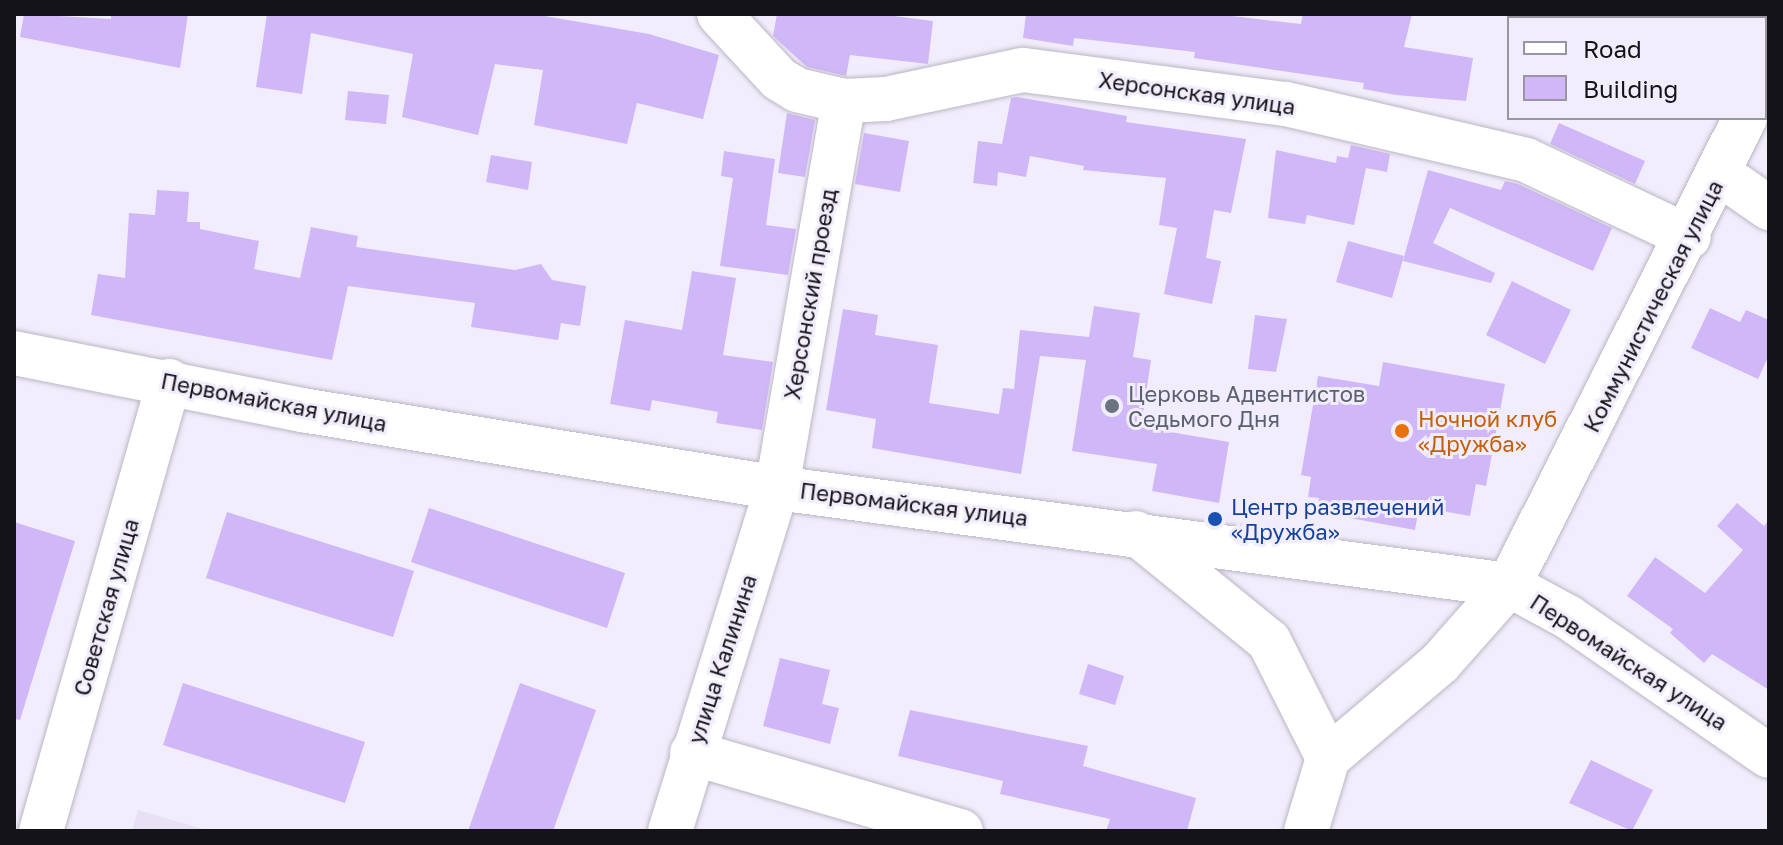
<!DOCTYPE html>
<meta charset="utf-8">
<style>
body{margin:0}
#map{position:relative;width:1783px;height:845px;overflow:hidden;background:#f2edfc;font-family:"Golos Text",sans-serif}
div>[style]{position:absolute}
.built>*{inset:0;background:#e8e0f5}
.building>*{inset:0;background:#d0b7f8}
.roads{filter:drop-shadow(0 0 2px #bbb6c4) drop-shadow(0 0 2px #bbb6c4)}
.minor>*{height:44px;margin:-22px;padding:0 22px;transform-origin:22px;border-radius:22px;background:#fff}
.major>*{height:44px;margin:-22px;padding:0 22px;transform-origin:22px;border-radius:22px;background:#fff}
.dots>*{width:22px;height:22px;translate:-50% -50%;box-sizing:border-box;border:4px solid #f2edfc;border-radius:50%}
span{translate:-50% -50%;white-space:nowrap;text-align:center;line-height:1.15;-webkit-text-stroke:6px #f2edfc;paint-order:stroke}
.street-label{font-size:22px;color:#141318}
.worship-label{font-size:22px;color:#5b616d}
.left{translate:0 -50%;text-align:left}
.food-label{font-size:22px;color:#c56008}
.transit-label{font-size:22px;color:#164399}
.frame{position:absolute;inset:0;border:16px solid #141318;pointer-events:none}
.legend{position:absolute;left:1507px;top:16px;width:260px;height:104px;box-sizing:border-box;background:#f2edfc;border:2px solid #9996a1;margin:0;padding:10px 14px;list-style:none;font-size:24px;color:#141318}
.legend li{display:flex;align-items:center;gap:16px;height:40px}
.legend b{width:40px;border:2px solid #9996a1}
</style>
<div id="map">
<div class="built">
<i style="clip-path:polygon(138px 810px,210px 831px,132px 831px)"></i>
</div>
<div class="building">
<i style="clip-path:polygon(24px 14px,111px 19px,111px 14px,188px 14px,180px 68px,20px 37px)"></i>
<i style="clip-path:polygon(267px 14px,533px 14px,649px 34px,719px 55px,703px 119px,637px 103px,627px 144px,534px 125px,543px 70px,495px 64px,478px 135px,402px 117px,413px 54px,311px 33px,302px 94px,256px 87px)"></i>
<i style="clip-path:polygon(777px 14px,878px 14px,933px 21px,928px 64px,850px 55px,846px 76px,807px 67px,773px 36px)"></i>
<i style="clip-path:polygon(1026px 14px,1215px 14px,1301px 24px,1303px 14px,1412px 14px,1404px 47px,1473px 58px,1466px 101px,1396px 95px,1363px 89px,1364px 83px,1194px 58px,1195px 52px,1074px 38px,1073px 46px,1023px 38px)"></i>
<i style="clip-path:polygon(348px 91px,389px 95px,386px 124px,345px 120px)"></i>
<i style="clip-path:polygon(1017px 97px,1127px 116px,1126px 122px,1246px 139px,1231px 213px,1214px 210px,1206px 258px,1221px 261px,1212px 304px,1164px 294px,1177px 228px,1159px 225px,1166px 178px,1083px 170px,1084px 166px,1030px 156px,1026px 177px,998px 172px,997px 186px,973px 183px,978px 141px,1002px 144px,1011px 98px)"></i>
<i style="clip-path:polygon(787px 113px,815px 120px,805px 177px,778px 173px)"></i>
<i style="clip-path:polygon(1559px 123px,1645px 161px,1635px 184px,1550px 144px)"></i>
<i style="clip-path:polygon(864px 133px,909px 141px,900px 192px,855px 184px)"></i>
<i style="clip-path:polygon(1351px 145px,1390px 154px,1387px 172px,1366px 168px,1354px 225px,1307px 215px,1305px 224px,1268px 218px,1276px 150px,1336px 163px,1337px 156px,1348px 158px)"></i>
<i style="clip-path:polygon(724px 151px,775px 159px,766px 225px,796px 229px,788px 275px,720px 266px,733px 178px,721px 176px)"></i>
<i style="clip-path:polygon(491px 155px,532px 162px,528px 190px,486px 182px)"></i>
<i style="clip-path:polygon(1428px 170px,1501px 190px,1505px 181px,1518px 184px,1612px 228px,1593px 271px,1450px 208px,1433px 243px,1495px 273px,1491px 283px,1403px 261px)"></i>
<i style="clip-path:polygon(157px 190px,189px 192px,187px 222px,200px 222px,200px 229px,259px 241px,254px 269px,300px 278px,311px 227px,358px 236px,356px 247px,515px 270px,541px 264px,552px 280px,586px 286px,580px 326px,561px 323px,558px 340px,471px 327px,475px 303px,348px 286px,332px 360px,91px 315px,98px 274px,125px 278px,129px 213px,155px 215px)"></i>
<i style="clip-path:polygon(1348px 241px,1404px 256px,1392px 298px,1336px 282px)"></i>
<i style="clip-path:polygon(692px 271px,736px 278px,723px 355px,773px 362px,762px 430px,716px 423px,718px 412px,652px 400px,650px 411px,610px 404px,625px 320px,682px 330px)"></i>
<i style="clip-path:polygon(1512px 281px,1571px 310px,1545px 364px,1486px 335px)"></i>
<i style="clip-path:polygon(1094px 306px,1140px 313px,1133px 357px,1151px 360px,1141px 427px,1229px 442px,1219px 503px,1152px 491px,1157px 464px,1072px 451px,1086px 360px,1040px 356px,1021px 474px,872px 448px,876px 419px,826px 410px,843px 309px,878px 315px,875px 335px,938px 345px,929px 403px,999px 414px,1003px 388px,1014px 389px,1020px 330px,1089px 337px)"></i>
<i style="clip-path:polygon(1710px 308px,1740px 322px,1746px 310px,1769px 320px,1769px 355px,1758px 379px,1691px 348px)"></i>
<i style="clip-path:polygon(1255px 315px,1287px 319px,1276px 372px,1248px 369px)"></i>
<i style="clip-path:polygon(1383px 362px,1505px 384px,1486px 486px,1476px 484px,1470px 516px,1419px 507px,1415px 530px,1317px 512px,1319px 498px,1308px 497px,1311px 477px,1301px 475px,1318px 376px,1379px 386px)"></i>
<i style="clip-path:polygon(1737px 503px,1764px 526px,1769px 520px,1769px 690px,1712px 654px,1704px 663px,1670px 633px,1673px 629px,1627px 596px,1655px 557px,1705px 593px,1743px 550px,1717px 526px)"></i>
<i style="clip-path:polygon(429px 508px,625px 573px,607px 628px,411px 562px)"></i>
<i style="clip-path:polygon(227px 512px,414px 571px,393px 637px,206px 578px)"></i>
<i style="clip-path:polygon(14px 522px,75px 541px,20px 720px,14px 719px)"></i>
<i style="clip-path:polygon(780px 658px,830px 670px,822px 704px,839px 708px,830px 744px,763px 726px)"></i>
<i style="clip-path:polygon(1088px 664px,1124px 676px,1115px 705px,1079px 694px)"></i>
<i style="clip-path:polygon(183px 683px,365px 742px,345px 803px,163px 745px)"></i>
<i style="clip-path:polygon(520px 683px,596px 710px,553px 831px,468px 831px)"></i>
<i style="clip-path:polygon(910px 710px,1088px 746px,1083px 766px,1196px 798px,1187px 831px,1106px 831px,1110px 819px,1000px 794px,1003px 781px,898px 756px)"></i>
<i style="clip-path:polygon(1591px 760px,1653px 790px,1632px 831px,1569px 803px)"></i>
</div>
<div class="roads">
<div class="minor">
<i style="left:719px;top:14px;width:88px;rotate:47.3deg"></i>
<i style="left:779px;top:79px;width:21px;rotate:31deg"></i>
<i style="left:797px;top:90px;width:48px;rotate:13.2deg"></i>
<i style="left:844px;top:101px;width:42px;rotate:-2.7deg"></i>
<i style="left:886px;top:99px;width:140px;rotate:-12deg"></i>
<i style="left:1023px;top:70px;width:265px;rotate:7.4deg"></i>
<i style="left:1286px;top:104px;width:246px;rotate:13.1deg"></i>
<i style="left:1526px;top:160px;width:180px;rotate:25.3deg"></i>
<i style="left:1720px;top:174px;width:60px;rotate:34.8deg"></i>
<i style="left:14px;top:353px;width:294px;rotate:11.2deg"></i>
<i style="left:302px;top:410px;width:481px;rotate:9.3deg"></i>
<i style="left:777px;top:488px;width:738px;rotate:7.55deg"></i>
<i style="left:1509px;top:585px;width:67px;rotate:28.5deg"></i>
<i style="left:1568px;top:617px;width:244px;rotate:34.7deg"></i>
<i style="left:1136px;top:533px;width:171px;rotate:39.1deg"></i>
<i style="left:1269px;top:641px;width:131px;rotate:63.2deg"></i>
<i style="left:692px;top:753px;width:280px;rotate:16.2deg"></i>
<i style="left:41px;top:831px;width:468px;rotate:-74.1deg"></i>
<i style="left:670px;top:831px;width:359px;rotate:-72.7deg"></i>
<i style="left:777px;top:488px;width:393px;rotate:-80.2deg"></i>
</div>
<div class="major">
<i style="left:1765px;top:73px;width:10px;rotate:-66deg"></i>
<i style="left:1306px;top:831px;width:76px;rotate:-73.2deg"></i>
<i style="left:1328px;top:758px;width:147px;rotate:-40.3deg"></i>
<i style="left:1440px;top:663px;width:104px;rotate:-48.5deg"></i>
<i style="left:1509px;top:585px;width:523px;rotate:-63.19deg"></i>
</div>
</div>
<div class="dots">
<i style="left:1112px;top:406px;background:#6b7280"></i>
<i style="left:1402px;top:431px;background:#e8710a"></i>
<i style="left:1215px;top:519px;background:#1a4fb4"></i>
</div>
<div class="street-label">
<span style="left:1197px;top:93px;rotate:8deg">Херсонская улица</span>
<span style="left:810px;top:294px;rotate:-80deg">Херсонский проезд</span>
<span style="left:1653px;top:306px;rotate:-63deg">Коммунистическая улица</span>
<span style="left:274px;top:402px;rotate:11deg">Первомайская улица</span>
<span style="left:914px;top:504px;rotate:7deg">Первомайская улица</span>
<span style="left:106px;top:607px;rotate:-74deg">Советская улица</span>
<span style="left:722px;top:659px;rotate:-72deg">улица Калинина</span>
<span style="left:1629px;top:662px;rotate:33deg">Первомайская улица</span>
</div>
<div class="worship-label">
<span class="left" style="left:1128px;top:406px">Церковь Адвентистов<br>Седьмого Дня</span>
</div>
<div class="food-label">
<span class="left" style="left:1418px;top:431px">Ночной клуб<br>«Дружба»</span>
</div>
<div class="transit-label">
<span class="left" style="left:1231px;top:519px">Центр развлечений<br>«Дружба»</span>
</div>
<div class="frame"></div>
<ul class="legend">
<li><b style="height:10px;background:#fff"></b>Road</li>
<li><b style="height:22px;background:#d0b7f8"></b>Building</li>
</ul>
</div>
